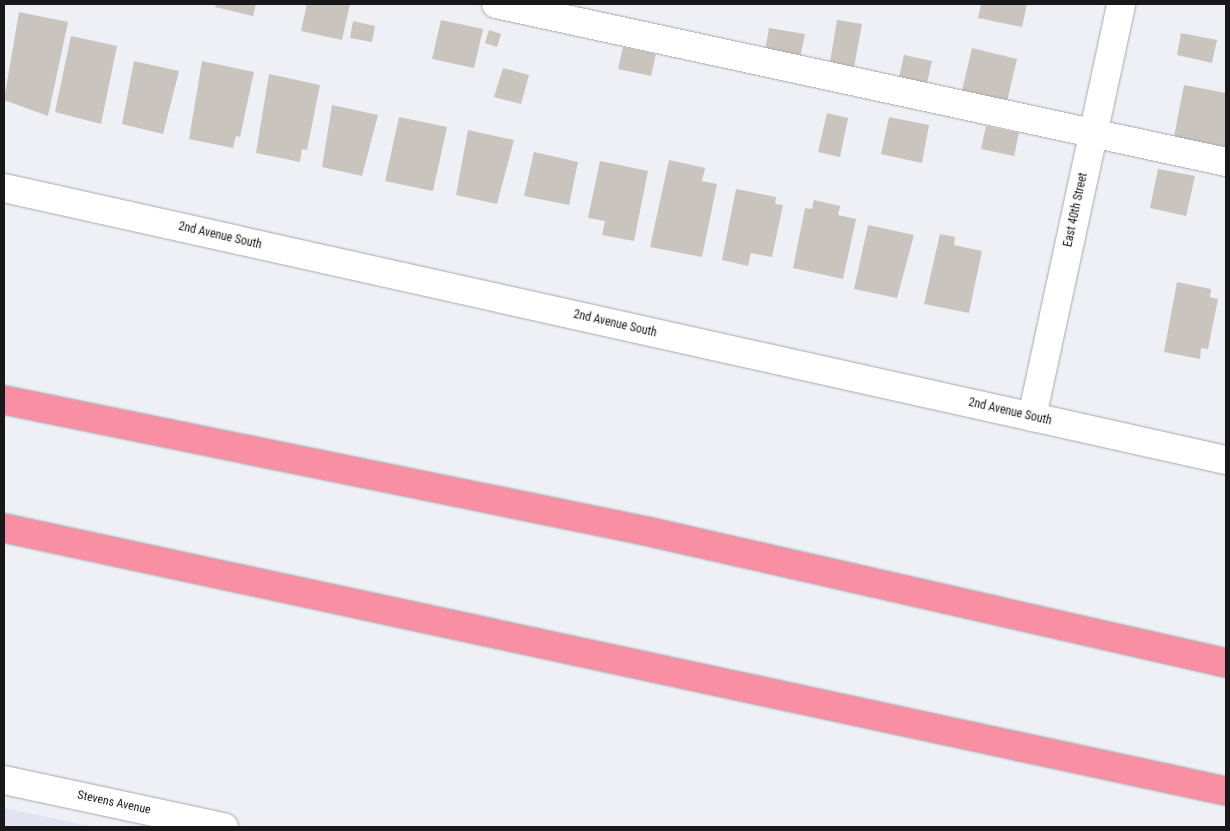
<!DOCTYPE html>
<style>
body{margin:0}
#map{position:relative;width:1230px;height:831px;overflow:hidden;background:#efeff6;font-family:"Roboto Condensed",sans-serif}
div>[style]{position:absolute}
.built>*{inset:0;background:#e2e3f2}
.building>*{inset:0;background:#c9c4be}
.roads{filter:drop-shadow(0 0 1px #a6a6ad) drop-shadow(0 0 1px #a6a6ad)}
.minor>*{height:28px;margin:-14px;padding:0 14px;transform-origin:14px;border-radius:14px;background:#fff}
.highway>*{height:28px;margin:-14px;padding:0 14px;transform-origin:14px;border-radius:14px;background:#f88fa3}
span{translate:-50% -50%;white-space:nowrap;text-align:center;line-height:1.15;-webkit-text-stroke:4.5px #fdfdfe;paint-order:stroke}
.street-label{font-size:12px;color:#18181a}
.frame{position:absolute;inset:0;border:5px solid #18181a;pointer-events:none}
</style>
<div id="map">
<div class="built">
<i style="clip-path:polygon(4px 808px,93px 827px,4px 827px)"></i>
</div>
<div class="building">
<i style="clip-path:polygon(216px 4px,256px 4px,253px 16px,215px 7px)"></i>
<i style="clip-path:polygon(307px 4px,350px 4px,342px 40px,301px 31px)"></i>
<i style="clip-path:polygon(981px 4px,1027px 4px,1022px 27px,978px 18px)"></i>
<i style="clip-path:polygon(19px 12px,68px 22px,48px 116px,4px 100px)"></i>
<i style="clip-path:polygon(441px 20px,483px 29px,474px 68px,432px 59px)"></i>
<i style="clip-path:polygon(837px 20px,862px 24px,853px 73px,829px 68px)"></i>
<i style="clip-path:polygon(353px 21px,375px 26px,372px 42px,350px 38px)"></i>
<i style="clip-path:polygon(769px 28px,805px 34px,800px 58px,765px 51px)"></i>
<i style="clip-path:polygon(489px 30px,501px 34px,497px 47px,485px 43px)"></i>
<i style="clip-path:polygon(1181px 33px,1217px 40px,1212px 63px,1177px 55px)"></i>
<i style="clip-path:polygon(71px 36px,117px 46px,101px 124px,55px 112px)"></i>
<i style="clip-path:polygon(623px 47px,656px 54px,651px 76px,618px 69px)"></i>
<i style="clip-path:polygon(972px 48px,1017px 59px,1006px 106px,961px 95px)"></i>
<i style="clip-path:polygon(904px 55px,932px 61px,926px 87px,898px 82px)"></i>
<i style="clip-path:polygon(134px 61px,179px 71px,163px 134px,122px 124px)"></i>
<i style="clip-path:polygon(202px 61px,254px 72px,240px 137px,236px 136px,233px 148px,189px 139px)"></i>
<i style="clip-path:polygon(503px 68px,529px 75px,521px 104px,494px 97px)"></i>
<i style="clip-path:polygon(269px 74px,320px 85px,307px 150px,302px 149px,300px 162px,256px 153px)"></i>
<i style="clip-path:polygon(1184px 85px,1226px 93px,1226px 147px,1174px 137px)"></i>
<i style="clip-path:polygon(332px 105px,378px 115px,362px 176px,322px 167px)"></i>
<i style="clip-path:polygon(827px 113px,848px 118px,840px 157px,818px 152px)"></i>
<i style="clip-path:polygon(399px 117px,447px 127px,433px 191px,385px 181px)"></i>
<i style="clip-path:polygon(889px 117px,929px 125px,922px 163px,881px 154px)"></i>
<i style="clip-path:polygon(986px 126px,1019px 133px,1014px 156px,981px 149px)"></i>
<i style="clip-path:polygon(468px 130px,514px 140px,497px 204px,456px 195px)"></i>
<i style="clip-path:polygon(534px 152px,578px 162px,569px 205px,524px 196px)"></i>
<i style="clip-path:polygon(669px 160px,705px 168px,702px 181px,717px 184px,702px 257px,650px 247px)"></i>
<i style="clip-path:polygon(600px 161px,648px 171px,634px 241px,602px 235px,605px 221px,588px 218px)"></i>
<i style="clip-path:polygon(1158px 169px,1195px 176px,1186px 216px,1150px 208px)"></i>
<i style="clip-path:polygon(736px 189px,776px 197px,775px 204px,783px 205px,772px 257px,751px 253px,748px 266px,722px 260px)"></i>
<i style="clip-path:polygon(814px 200px,840px 206px,838px 215px,856px 219px,843px 279px,793px 268px,805px 208px,812px 209px)"></i>
<i style="clip-path:polygon(868px 225px,914px 235px,897px 298px,854px 289px)"></i>
<i style="clip-path:polygon(940px 234px,955px 237px,954px 245px,982px 251px,969px 313px,924px 304px)"></i>
<i style="clip-path:polygon(1177px 282px,1211px 289px,1210px 297px,1218px 299px,1208px 349px,1201px 348px,1200px 359px,1164px 352px)"></i>
</div>
<div class="roads">
<div class="minor">
<i style="left:496px;top:4px;width:747px;rotate:12.21deg"></i>
<i style="left:4px;top:188px;width:1252px;rotate:12.55deg"></i>
<i style="left:1032px;top:417px;width:422px;rotate:-77.8deg"></i>
<i style="left:4px;top:780px;width:225px;rotate:12.1deg"></i>
</div>
<div class="highway">
<i style="left:4px;top:400px;width:655px;rotate:11.53deg"></i>
<i style="left:646px;top:531px;width:595px;rotate:12.82deg"></i>
<i style="left:4px;top:528px;width:1250px;rotate:12.15deg"></i>
</div>
</div>
<div class="street-label">
<span style="left:1076px;top:210px;rotate:-78deg">East 40th Street</span>
<span style="left:220px;top:236px;rotate:13deg">2nd Avenue South</span>
<span style="left:615px;top:324px;rotate:13deg">2nd Avenue South</span>
<span style="left:1010px;top:412px;rotate:13deg">2nd Avenue South</span>
<span style="left:114px;top:803px;rotate:12deg">Stevens Avenue</span>
</div>
<div class="frame"></div>
</div>
